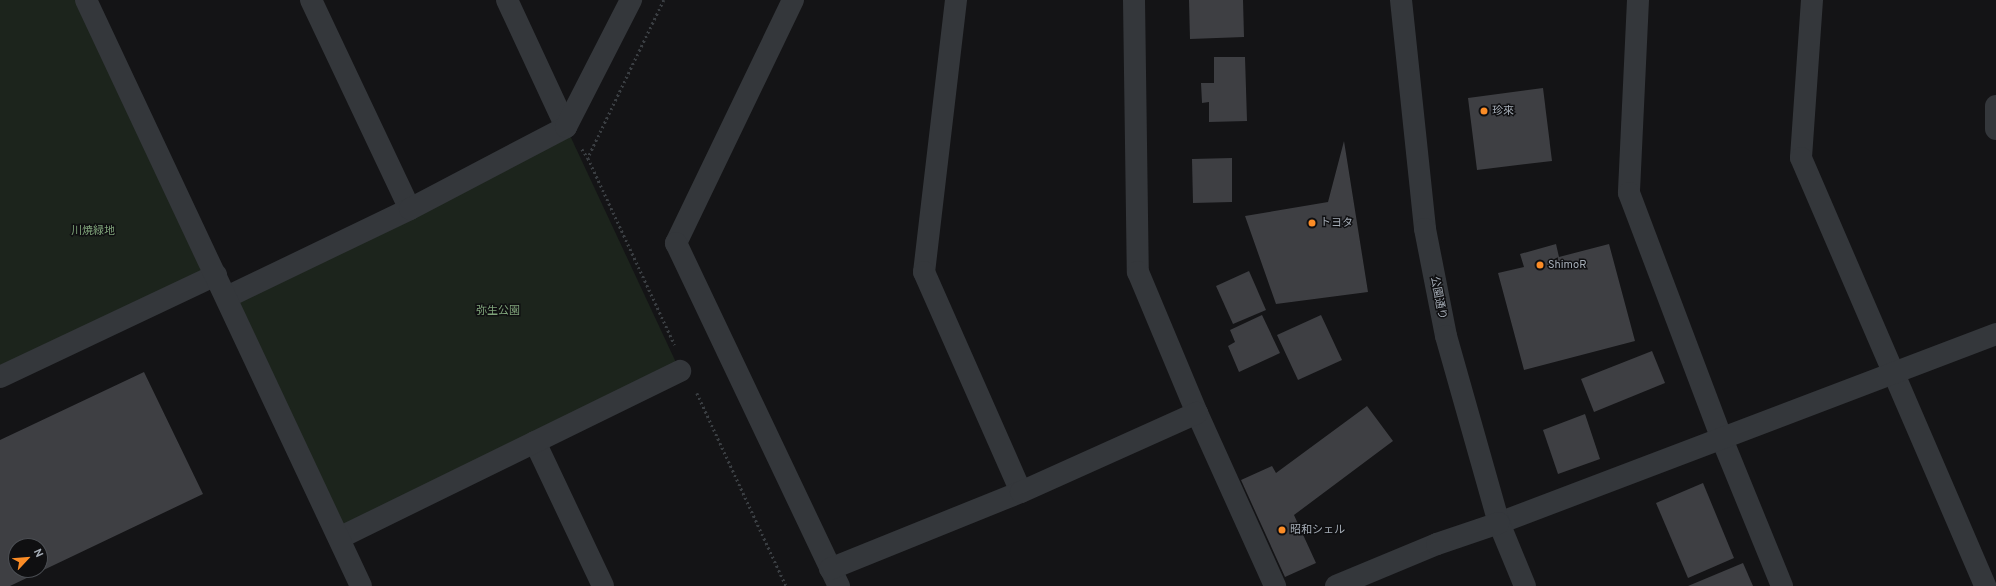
<!DOCTYPE html>
<meta charset="utf-8">
<style>
body{margin:0}
#map{position:relative;width:1996px;height:586px;overflow:hidden;background:#141416;font-family:Overpass,"Noto Sans JP",sans-serif}
div>[style]{position:absolute}
.green>*{inset:0;background:#1c241c}
.building>*{inset:0;background:#3e3f43}
.path>*{height:2.5px;margin-top:-1.25px;transform-origin:0;background:repeating-linear-gradient(90deg,#3a3e42 0 2px,transparent 0 5px)}
.minor>*{height:22px;margin:-11px;padding:0 11px;transform-origin:11px;border-radius:11px;background:#34373b}
.tertiary>*{height:22px;margin:-11px;padding:0 11px;transform-origin:11px;border-radius:11px;background:#34373b}
.dots>*{width:11px;height:11px;translate:-50% -50%;box-sizing:border-box;border:2px solid #0f0f11;border-radius:50%}
span{translate:-50% -50%;white-space:nowrap;text-align:center;line-height:1.15;-webkit-text-stroke:3px #0f0f11;paint-order:stroke}
.poi-label{font-size:11px;color:#a5adb7}
.left{translate:0 -50%;text-align:left}
.park-label{font-size:11px;color:#7fa37a}
.street-label{font-size:11px;color:#a5adb7}
.north{position:absolute;left:8px;top:538px;width:40px;height:40px;box-sizing:border-box;background:#0f0f11;border:1px solid #4b4e53;border-radius:50%;rotate:64deg;font-size:11px;font-weight:700;line-height:16px;text-align:center;color:#a5adb7}
.north::after{content:'';display:block;margin:auto;width:14px;height:18px;background:#fb8c26;clip-path:polygon(50% 0,100% 100%,50% 72%,0 100%)}
</style>
<div id="map">
<div class="green">
<i style="clip-path:polygon(0 0,86px 0,216px 275px,0 380px)"></i>
<i style="clip-path:polygon(566px 127px,680px 371px,339px 538px,227px 297px)"></i>
</div>
<div class="building">
<i style="clip-path:polygon(1189px 0,1243px 0,1244px 37px,1190px 39px)"></i>
<i style="clip-path:polygon(1214px 57px,1245px 57px,1247px 121px,1209px 122px,1209px 102px,1202px 103px,1201px 83px,1214px 83px)"></i>
<i style="clip-path:polygon(1543px 88px,1552px 161px,1477px 170px,1468px 98px)"></i>
<i style="clip-path:polygon(1344px 141px,1368px 292px,1276px 304px,1245px 216px,1328px 202px)"></i>
<i style="clip-path:polygon(1232px 158px,1232px 202px,1193px 203px,1192px 159px)"></i>
<i style="clip-path:polygon(1556px 244px,1559px 257px,1609px 244px,1635px 341px,1524px 370px,1498px 273px,1524px 267px,1520px 254px)"></i>
<i style="clip-path:polygon(1249px 271px,1266px 310px,1233px 324px,1216px 286px)"></i>
<i style="clip-path:polygon(1262px 315px,1280px 353px,1239px 372px,1228px 346px,1235px 342px,1230px 330px)"></i>
<i style="clip-path:polygon(1321px 315px,1342px 360px,1298px 380px,1277px 335px)"></i>
<i style="clip-path:polygon(1652px 351px,1665px 383px,1594px 412px,1581px 379px)"></i>
<i style="clip-path:polygon(evenodd,144px 372px,203px 494px,10px 586px,0 586px,0 440px,144px 372px,16px 546px,40px 546px,40px 570px,16px 570px,16px 546px)"></i>
<i style="clip-path:polygon(1367px 406px,1393px 441px,1294px 515px,1316px 563px,1285px 577px,1241px 480px,1272px 466px,1276px 473px)"></i>
<i style="clip-path:polygon(1585px 414px,1600px 459px,1558px 474px,1543px 430px)"></i>
<i style="clip-path:polygon(1703px 483px,1734px 558px,1688px 578px,1656px 503px)"></i>
<i style="clip-path:polygon(1743px 563px,1753px 586px,1688px 586px)"></i>
</div>
<div class="path">
<i style="left:664px;top:0;width:175px;rotate:115.7deg"></i>
<i style="left:588px;top:158px;width:206px;rotate:65.1deg"></i>
<i style="left:582px;top:149px;width:11px;rotate:56deg"></i>
<i style="left:697px;top:393px;width:213px;rotate:65.2deg"></i>
</div>
<div class="minor">
<i style="left:311px;top:0;width:231px;rotate:64.7deg"></i>
<i style="left:507px;top:0;width:140px;rotate:65.1deg"></i>
<i style="left:793px;top:0;width:270px;rotate:115.7deg"></i>
<i style="left:676px;top:243px;width:380px;rotate:64.6deg"></i>
<i style="left:956px;top:0;width:274px;rotate:96.7deg"></i>
<i style="left:924px;top:272px;width:240px;rotate:66.2deg"></i>
<i style="left:1134px;top:0;width:272px;rotate:89.2deg"></i>
<i style="left:1138px;top:272px;width:153px;rotate:67.3deg"></i>
<i style="left:1197px;top:413px;width:190px;rotate:65.7deg"></i>
<i style="left:1638px;top:0;width:193px;rotate:92.7deg"></i>
<i style="left:1629px;top:193px;width:263px;rotate:69.3deg"></i>
<i style="left:1722px;top:439px;width:159px;rotate:67.8deg"></i>
<i style="left:1812px;top:0;width:158px;rotate:94deg"></i>
<i style="left:1801px;top:158px;width:466px;rotate:66.7deg"></i>
<i style="left:1996px;top:106px;width:23px;rotate:90deg"></i>
<i style="left:227px;top:297px;width:203px;rotate:-25.7deg"></i>
<i style="left:410px;top:209px;width:176px;rotate:-27.7deg"></i>
<i style="left:566px;top:127px;width:143px;rotate:-62.9deg"></i>
<i style="left:0;top:377px;width:239px;rotate:-25.3deg"></i>
<i style="left:535px;top:442px;width:159px;rotate:64.7deg"></i>
<i style="left:1499px;top:523px;width:532px;rotate:-20.82deg"></i>
<i style="left:339px;top:538px;width:380px;rotate:-26.1deg"></i>
<i style="left:830px;top:569px;width:206px;rotate:-22deg"></i>
<i style="left:1021px;top:492px;width:193px;rotate:-24.2deg"></i>
</div>
<div class="tertiary">
<i style="left:86px;top:0;width:647px;rotate:64.86deg"></i>
<i style="left:1401px;top:0;width:230px;rotate:84deg"></i>
<i style="left:1425px;top:229px;width:109px;rotate:78.9deg"></i>
<i style="left:1446px;top:336px;width:194px;rotate:74.2deg"></i>
<i style="left:1499px;top:523px;width:68px;rotate:67.6deg"></i>
<i style="left:1336px;top:586px;width:109px;rotate:-22.6deg"></i>
<i style="left:1437px;top:544px;width:65px;rotate:-18.7deg"></i>
</div>
<div class="dots">
<i style="left:1484px;top:111px;background:#fb8c26"></i>
<i style="left:1312px;top:223px;background:#fb8c26"></i>
<i style="left:1540px;top:265px;background:#fb8c26"></i>
<i style="left:1282px;top:530px;background:#fb8c26"></i>
</div>
<div class="poi-label">
<span class="left" style="left:1492px;top:111px">珍來</span>
<span class="left" style="left:1320px;top:223px">トヨタ</span>
<span class="left" style="left:1548px;top:265px">ShimoR</span>
<span class="left" style="left:1290px;top:530px">昭和シェル</span>
</div>
<div class="park-label">
<span style="left:93px;top:231px">川焼緑地</span>
<span style="left:498px;top:311px">弥生公園</span>
</div>
<div class="street-label">
<span style="left:1438px;top:298px;rotate:79deg">公園通り</span>
</div>
<div class="north">N</div>
</div>
